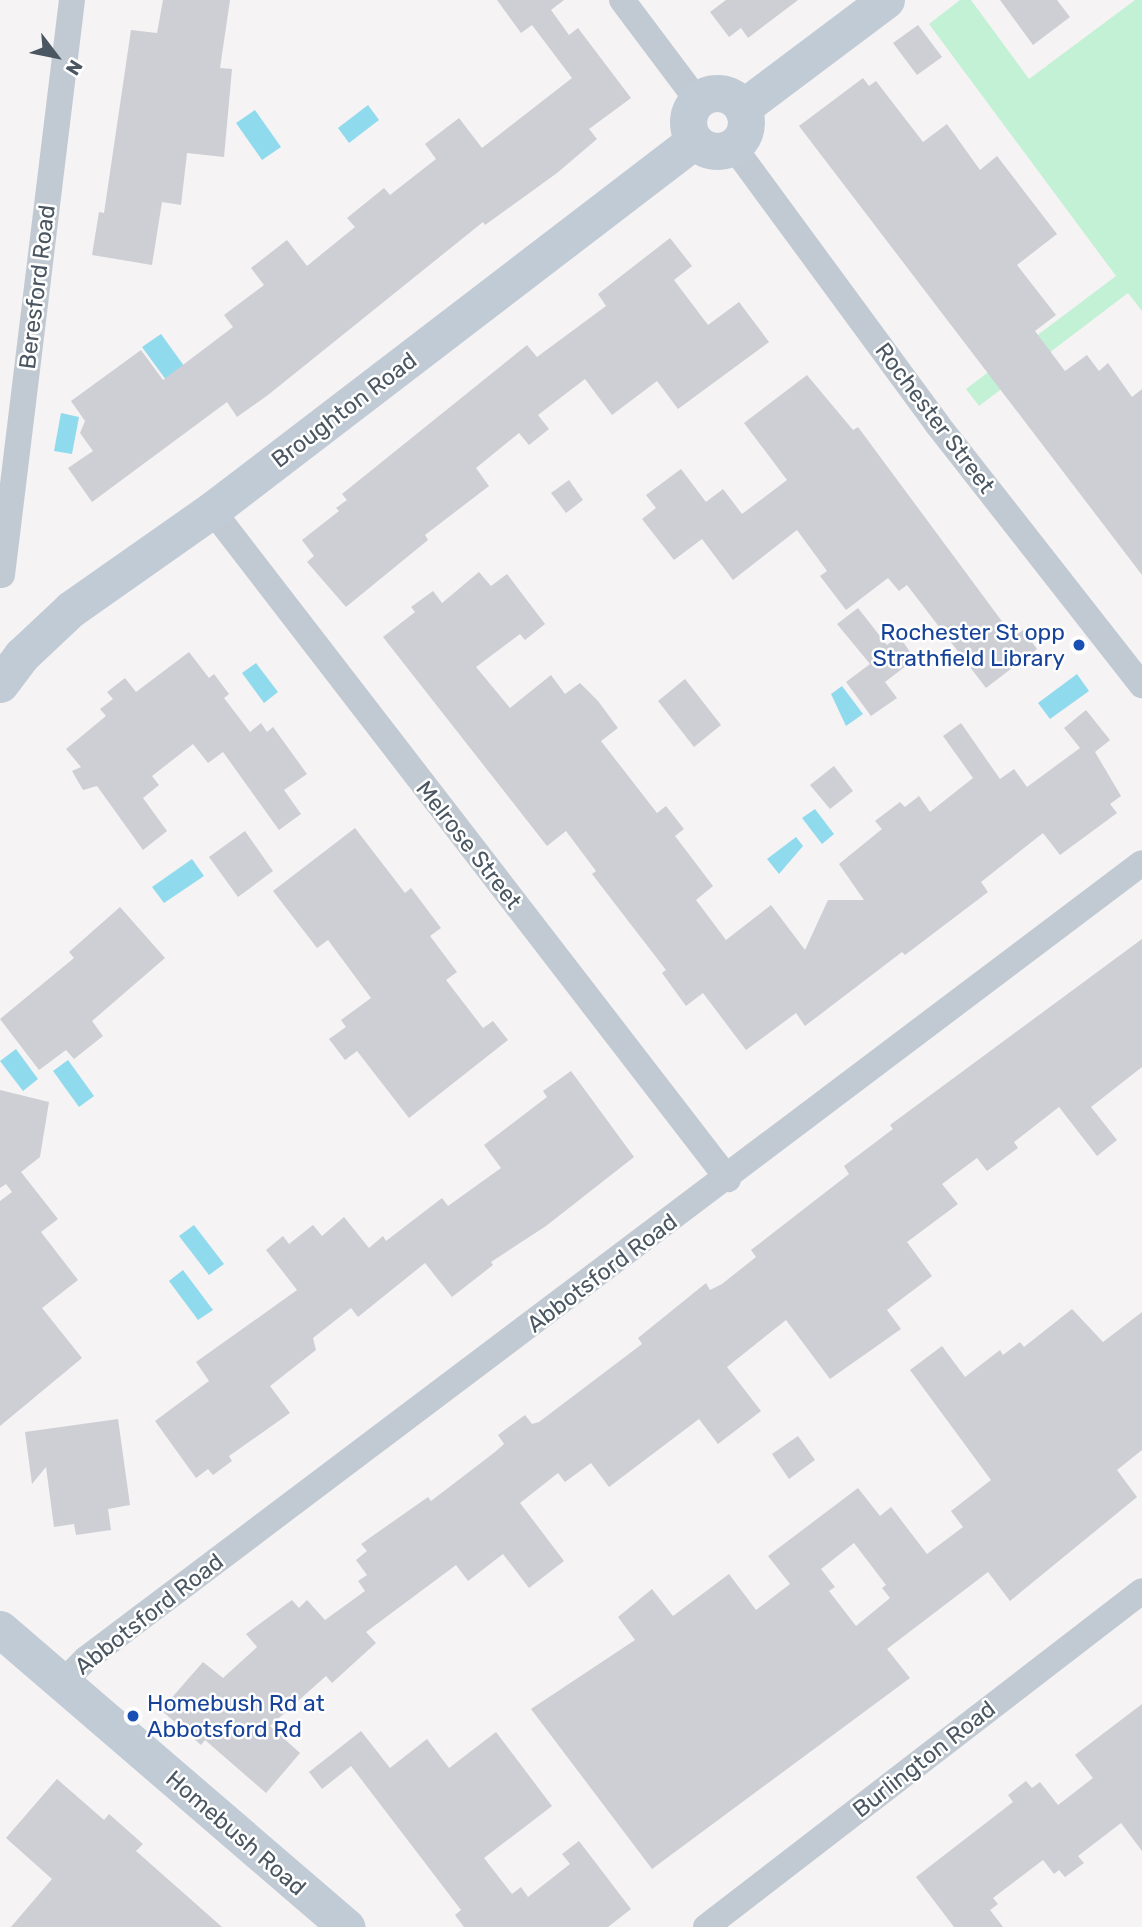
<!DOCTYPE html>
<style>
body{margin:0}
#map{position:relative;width:1142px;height:1927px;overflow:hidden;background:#f5f3f3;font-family:Rubik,sans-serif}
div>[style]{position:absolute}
.green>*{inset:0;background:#c3f1d5}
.water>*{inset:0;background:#90daee}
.building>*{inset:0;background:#cdcfd5}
.street>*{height:26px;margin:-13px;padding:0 13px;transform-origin:13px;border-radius:13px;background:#c1cad2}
.secondary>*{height:37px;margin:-18.5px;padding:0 18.5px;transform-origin:18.5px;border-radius:18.5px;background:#c1cbd6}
.secondary>.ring{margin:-18.5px;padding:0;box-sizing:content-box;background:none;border:37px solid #c1cbd6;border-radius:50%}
.dots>*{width:19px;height:19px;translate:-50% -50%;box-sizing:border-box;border:4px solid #fff;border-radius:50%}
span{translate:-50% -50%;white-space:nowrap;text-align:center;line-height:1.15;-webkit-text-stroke:5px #fff;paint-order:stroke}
.street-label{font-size:23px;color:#4a5661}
.transit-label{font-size:23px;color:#164399}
.right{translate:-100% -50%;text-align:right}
.left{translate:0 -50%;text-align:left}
.north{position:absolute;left:21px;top:21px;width:70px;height:70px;-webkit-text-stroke:5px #fff;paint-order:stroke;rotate:122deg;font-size:19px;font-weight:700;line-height:28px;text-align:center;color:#4a5661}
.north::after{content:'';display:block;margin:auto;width:24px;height:32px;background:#4a5661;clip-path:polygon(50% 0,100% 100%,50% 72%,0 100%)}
</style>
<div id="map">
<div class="green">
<i style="clip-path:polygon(960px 0,971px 0,1029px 79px,1135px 0,1142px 0,1142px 311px,1128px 293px,979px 406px,966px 389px,1116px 276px,929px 24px)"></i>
</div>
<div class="water">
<i style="clip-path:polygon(368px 105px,379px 120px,349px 143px,338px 128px)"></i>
<i style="clip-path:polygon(255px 110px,281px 147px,262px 160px,236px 123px)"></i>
<i style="clip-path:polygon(161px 334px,187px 370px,169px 384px,142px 347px)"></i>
<i style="clip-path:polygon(61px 413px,79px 417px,72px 454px,54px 451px)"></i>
<i style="clip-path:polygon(256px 663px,278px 692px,264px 703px,242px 673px)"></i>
<i style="clip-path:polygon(1077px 674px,1089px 691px,1050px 719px,1038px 703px)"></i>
<i style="clip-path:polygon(842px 686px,863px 714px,846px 726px,831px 694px)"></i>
<i style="clip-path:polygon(815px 809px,834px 834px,822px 844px,802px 818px)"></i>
<i style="clip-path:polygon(796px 837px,803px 846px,779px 874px,767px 859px)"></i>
<i style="clip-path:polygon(192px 859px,204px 876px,164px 903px,152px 887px)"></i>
<i style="clip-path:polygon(16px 1049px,38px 1079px,23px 1091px,0 1061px)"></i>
<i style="clip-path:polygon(68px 1060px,94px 1096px,79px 1107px,53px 1071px)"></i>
<i style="clip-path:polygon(194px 1225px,224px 1264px,209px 1275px,179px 1236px)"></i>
<i style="clip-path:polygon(183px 1270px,213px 1310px,198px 1320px,169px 1281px)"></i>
</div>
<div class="building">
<i style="clip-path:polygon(163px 0,230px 0,220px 68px,232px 69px,224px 157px,187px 153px,181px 205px,162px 202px,152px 265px,92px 255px,99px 212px,104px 213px,131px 30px,157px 33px)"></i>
<i style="clip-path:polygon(497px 0,564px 0,551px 10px,569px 35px,578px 28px,631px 98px,589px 129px,597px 139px,557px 173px,485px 225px,483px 222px,268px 395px,237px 417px,227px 402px,92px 502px,68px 468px,93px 451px,80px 433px,85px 421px,71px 401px,141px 350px,163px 380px,233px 327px,224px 315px,264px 285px,251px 268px,287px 240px,307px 266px,355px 227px,347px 218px,384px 188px,390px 195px,436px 159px,425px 144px,459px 118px,482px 148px,572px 78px,532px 25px,521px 33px)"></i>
<i style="clip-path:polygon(726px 0,798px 0,748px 38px,741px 28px,729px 37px,710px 12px)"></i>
<i style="clip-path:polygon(1000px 0,1057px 0,1070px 17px,1033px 45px)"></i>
<i style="clip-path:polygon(918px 25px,942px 57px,917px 75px,893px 43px)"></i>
<i style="clip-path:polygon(863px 78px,869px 86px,876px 81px,923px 142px,947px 124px,980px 170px,997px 156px,1057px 234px,1017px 265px,1056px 315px,1035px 331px,1065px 371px,1087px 355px,1099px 371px,1108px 363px,1132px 397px,1142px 389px,1142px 575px,799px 126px)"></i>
<i style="clip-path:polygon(670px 238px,692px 266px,674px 280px,708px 325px,739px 302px,769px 342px,678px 409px,657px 381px,612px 415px,585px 379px,538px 415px,549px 429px,529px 445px,519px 433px,476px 468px,489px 486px,425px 535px,428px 540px,346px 607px,307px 562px,314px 556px,302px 540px,339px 511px,336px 508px,347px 500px,342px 494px,527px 345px,537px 357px,606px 306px,598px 294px)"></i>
<i style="clip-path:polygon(807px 375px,853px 430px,858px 427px,1001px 620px,1016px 635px,1023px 630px,1037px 649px,986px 688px,907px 585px,899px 591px,888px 578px,846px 610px,820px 576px,827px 571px,797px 530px,733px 580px,702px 539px,674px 560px,642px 519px,656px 508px,646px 495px,681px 469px,706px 502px,723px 489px,742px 514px,787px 480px,744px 423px)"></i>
<i style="clip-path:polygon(569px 480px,583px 500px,566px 513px,551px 493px)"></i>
<i style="clip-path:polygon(479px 572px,491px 586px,507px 574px,545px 624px,525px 640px,520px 634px,476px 667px,510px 708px,551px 675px,565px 694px,580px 683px,598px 701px,618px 728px,601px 741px,657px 813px,666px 806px,684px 829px,675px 836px,713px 886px,696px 900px,726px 940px,771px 905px,805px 950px,828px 900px,864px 900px,839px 864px,882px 829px,875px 821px,900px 802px,905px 807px,919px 796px,930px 812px,973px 778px,943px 736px,961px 723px,1000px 779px,1014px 769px,1027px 787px,1080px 748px,1064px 728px,1086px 710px,1110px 740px,1095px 752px,1121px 796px,1110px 804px,1117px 813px,1060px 855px,1043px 833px,981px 882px,988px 892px,905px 955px,902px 952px,805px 1026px,796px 1013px,746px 1050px,703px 993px,686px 1006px,662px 973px,666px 970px,592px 874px,596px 871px,566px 831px,547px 846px,383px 637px,415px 612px,411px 607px,433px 591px,442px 603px)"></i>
<i style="clip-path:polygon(858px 608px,887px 645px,899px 636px,915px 659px,885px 682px,897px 698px,871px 716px,846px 682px,870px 664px,837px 624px)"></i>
<i style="clip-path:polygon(189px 652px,209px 678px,214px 674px,229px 694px,224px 698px,250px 732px,261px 723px,267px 732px,273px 727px,307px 774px,284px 790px,301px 814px,279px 830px,223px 752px,208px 763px,193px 744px,152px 776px,159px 785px,143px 798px,167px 831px,143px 850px,97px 786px,83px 790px,72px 771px,81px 767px,66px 749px,106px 716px,100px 709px,113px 699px,107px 692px,125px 678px,136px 692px)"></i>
<i style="clip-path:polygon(685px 679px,721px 725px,694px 747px,658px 701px)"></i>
<i style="clip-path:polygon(834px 766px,853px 791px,830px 809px,810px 785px)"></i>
<i style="clip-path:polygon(355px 828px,405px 893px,411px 888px,441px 928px,430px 936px,457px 972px,446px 980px,483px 1028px,493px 1021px,508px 1040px,409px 1118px,357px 1051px,345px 1060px,329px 1039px,346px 1027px,341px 1020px,371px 998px,328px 940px,317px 948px,273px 891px)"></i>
<i style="clip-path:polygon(245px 831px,273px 871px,238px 897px,209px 857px)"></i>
<i style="clip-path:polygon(120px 907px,165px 958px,92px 1021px,103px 1036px,74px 1059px,66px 1050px,39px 1070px,0 1019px,74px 958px,69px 952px)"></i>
<i style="clip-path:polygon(1142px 939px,1142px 1067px,1091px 1107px,1117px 1140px,1097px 1156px,1059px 1107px,1014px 1142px,1018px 1148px,987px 1171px,977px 1158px,942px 1184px,958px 1204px,907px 1242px,932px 1276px,887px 1310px,901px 1329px,830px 1379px,786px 1320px,727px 1367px,761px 1411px,718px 1444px,699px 1419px,609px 1487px,591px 1463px,565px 1482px,558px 1473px,520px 1503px,564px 1561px,529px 1588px,503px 1554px,468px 1581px,456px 1565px,366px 1632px,376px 1643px,332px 1683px,326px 1676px,270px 1726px,300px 1753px,266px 1793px,205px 1740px,201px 1745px,161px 1710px,203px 1662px,223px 1678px,257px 1647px,246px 1634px,292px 1600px,299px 1608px,307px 1600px,325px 1620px,365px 1591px,358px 1581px,367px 1575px,356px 1560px,367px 1551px,361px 1544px,428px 1497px,431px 1501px,495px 1452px,504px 1444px,498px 1435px,525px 1415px,532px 1424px,539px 1422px,642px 1344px,638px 1338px,706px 1283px,710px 1290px,722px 1284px,756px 1257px,751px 1250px,849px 1174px,844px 1166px,893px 1129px,890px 1125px)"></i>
<i style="clip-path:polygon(571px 1071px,634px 1157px,546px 1226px,491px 1262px,493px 1265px,452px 1297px,425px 1263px,358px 1317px,351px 1308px,313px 1338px,316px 1350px,270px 1386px,290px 1413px,229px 1456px,232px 1461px,213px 1475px,208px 1469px,196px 1478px,155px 1421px,209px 1381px,196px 1362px,297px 1290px,266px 1250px,283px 1236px,289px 1244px,313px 1225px,322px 1236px,344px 1217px,369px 1248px,383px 1236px,386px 1241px,442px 1198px,448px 1206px,501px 1168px,484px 1145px,547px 1097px,543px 1091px)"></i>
<i style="clip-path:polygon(0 1090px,49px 1102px,40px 1157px,21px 1172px,58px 1219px,41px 1232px,78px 1280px,42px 1308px,82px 1358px,0 1426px,0 1201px,12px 1192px,6px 1184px,0 1188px)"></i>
<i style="clip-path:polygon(evenodd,1072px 1309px,1103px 1342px,1142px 1312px,1142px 1450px,1117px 1470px,1137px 1497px,1010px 1601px,988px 1572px,887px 1649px,910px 1678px,652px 1869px,531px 1709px,635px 1640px,618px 1617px,652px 1589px,673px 1616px,729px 1574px,756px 1610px,790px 1584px,768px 1556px,858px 1488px,880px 1516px,891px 1507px,927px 1554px,963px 1527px,951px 1511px,991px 1480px,910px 1370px,942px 1346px,965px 1377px,1000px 1350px,1003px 1355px,1020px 1342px,1024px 1347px,1072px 1309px,854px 1543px,886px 1585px,882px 1588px,890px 1598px,856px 1626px,829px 1591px,835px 1587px,821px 1569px,854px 1543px)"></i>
<i style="clip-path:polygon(118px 1419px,130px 1505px,108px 1509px,111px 1530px,76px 1535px,74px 1524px,54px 1527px,46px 1467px,32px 1484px,25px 1432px)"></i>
<i style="clip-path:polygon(798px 1436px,815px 1460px,789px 1479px,772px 1454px)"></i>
<i style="clip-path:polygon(1142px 1704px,1142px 1851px,1121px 1823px,1078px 1856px,1084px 1863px,1065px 1877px,1059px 1870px,1054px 1874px,1043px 1860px,993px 1898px,998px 1904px,990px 1910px,1003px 1927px,954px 1927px,916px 1877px,1013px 1802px,1008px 1795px,1026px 1781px,1032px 1788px,1040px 1782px,1058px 1805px,1093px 1778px,1075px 1755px)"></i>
<i style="clip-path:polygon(361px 1731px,390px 1768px,427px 1739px,449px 1768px,496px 1732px,552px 1806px,484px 1858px,512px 1894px,521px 1887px,528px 1897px,570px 1864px,562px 1854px,579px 1841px,631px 1909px,608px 1927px,464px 1927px,455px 1915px,461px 1910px,351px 1766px,322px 1789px,309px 1772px)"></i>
<i style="clip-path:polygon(57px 1779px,104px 1820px,109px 1814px,143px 1844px,136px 1851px,222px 1927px,11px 1927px,52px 1879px,6px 1838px)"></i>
</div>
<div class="street">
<i style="left:622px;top:0;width:125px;rotate:53.1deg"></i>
<i style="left:733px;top:146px;width:345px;rotate:53.7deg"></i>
<i style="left:937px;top:424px;width:332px;rotate:51.9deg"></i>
<i style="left:212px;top:510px;width:845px;rotate:52.36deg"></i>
<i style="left:2px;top:575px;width:579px;rotate:-83.06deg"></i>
<i style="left:62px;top:1683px;width:34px;rotate:-45deg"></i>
<i style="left:86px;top:1659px;width:1322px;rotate:-37.01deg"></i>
<i style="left:706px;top:1927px;width:550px;rotate:-37.62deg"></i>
</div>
<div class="secondary">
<i class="ring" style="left:688px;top:93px;width:21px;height:21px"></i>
<i style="left:742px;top:108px;width:180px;rotate:-36.9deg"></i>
<i style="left:0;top:684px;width:36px;rotate:-53deg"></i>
<i style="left:22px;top:655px;width:67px;rotate:-43.2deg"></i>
<i style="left:71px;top:609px;width:172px;rotate:-35.1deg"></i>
<i style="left:212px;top:510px;width:607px;rotate:-37.44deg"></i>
<i style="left:0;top:1629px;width:457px;rotate:40.7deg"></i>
</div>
<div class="dots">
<i style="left:1079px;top:645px;background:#1a4fb4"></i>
<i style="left:133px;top:1716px;background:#1a4fb4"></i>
</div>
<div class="street-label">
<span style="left:37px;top:287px;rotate:-83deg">Beresford Road</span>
<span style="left:344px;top:410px;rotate:-37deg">Broughton Road</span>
<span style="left:935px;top:418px;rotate:53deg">Rochester Street</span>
<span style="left:469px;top:845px;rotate:52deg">Melrose Street</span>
<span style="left:602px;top:1273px;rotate:-37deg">Abbotsford Road</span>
<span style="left:149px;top:1614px;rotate:-38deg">Abbotsford Road</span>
<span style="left:924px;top:1759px;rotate:-38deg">Burlington Road</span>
<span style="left:236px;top:1833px;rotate:41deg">Homebush Road</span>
</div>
<div class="transit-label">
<span class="right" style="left:1065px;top:645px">Rochester St opp<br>Strathfield Library</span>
<span class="left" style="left:147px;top:1716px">Homebush Rd at<br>Abbotsford Rd</span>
</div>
<div class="north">N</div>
</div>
